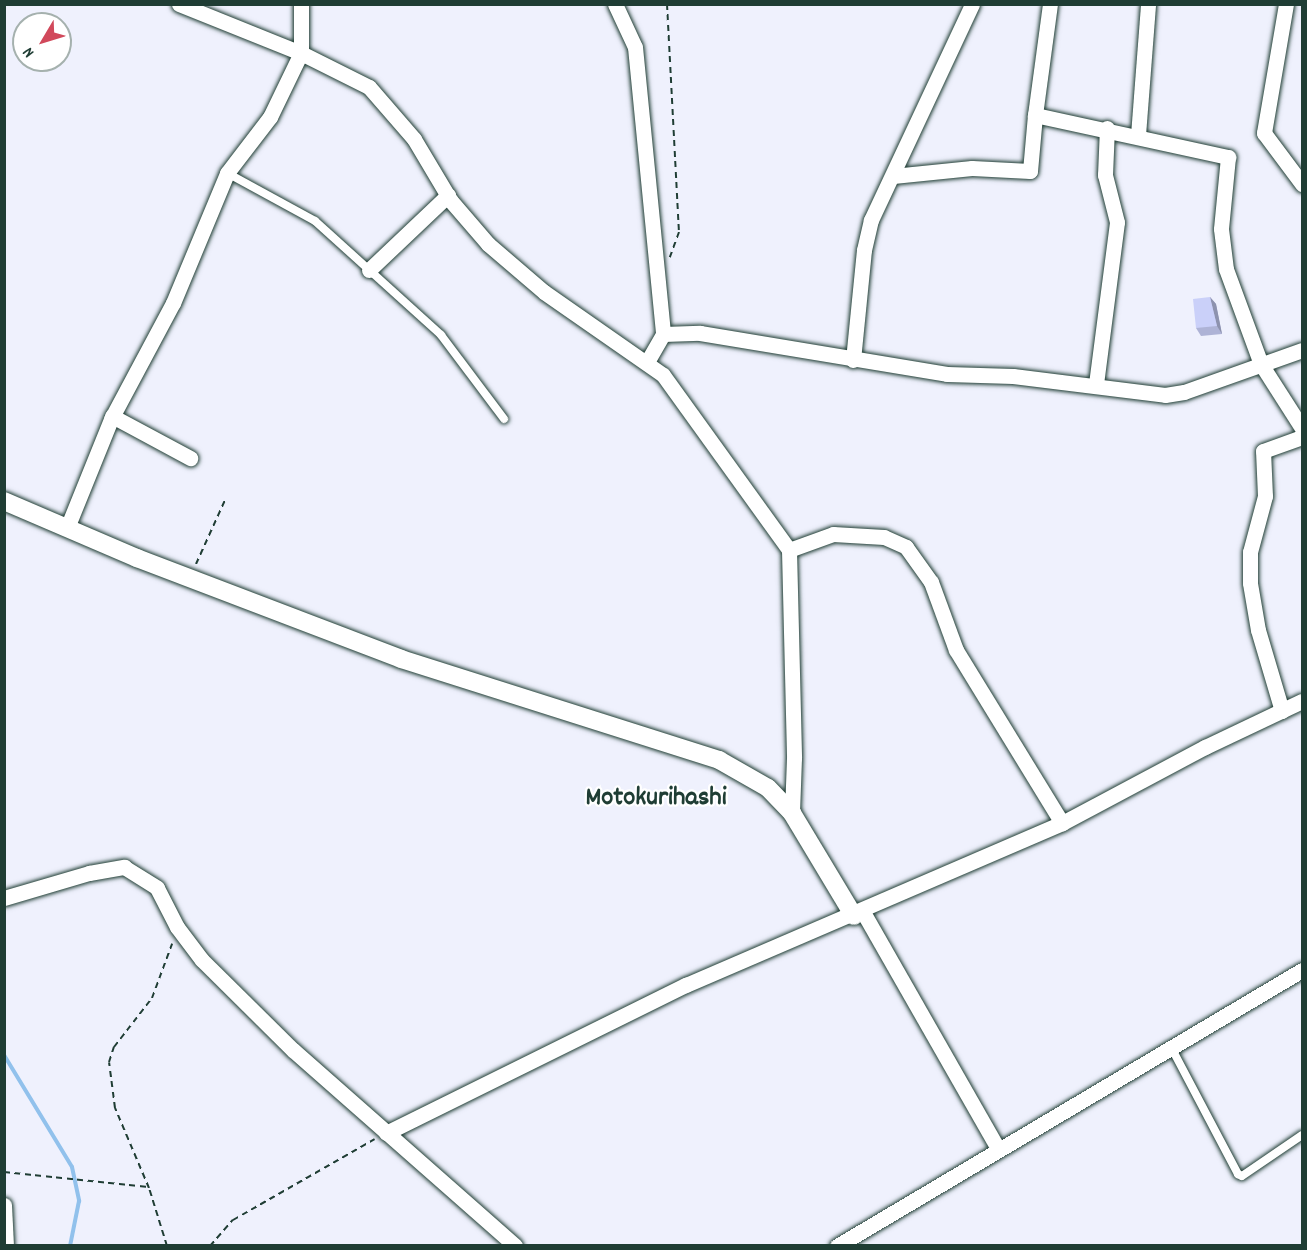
<!DOCTYPE html>
<style>
body{margin:0}
#map{position:relative;width:1307px;height:1250px;overflow:hidden;background:#eff1fd;font-family:Dekko,sans-serif}
div>[style]{position:absolute}
.stream>*{height:4px;margin:-2px;padding:0 2px;transform-origin:2px;border-radius:2px;background:#91c1ec}
.path>*{height:2px;margin-top:-1px;transform-origin:0;background:repeating-linear-gradient(90deg,#1f3d34 0 6px,transparent 0 10.5px)}
.roads{filter:drop-shadow(0 0 2px #1f3d34) drop-shadow(0 0 2px #1f3d34)}
.service>*{height:8px;margin:-4px;padding:0 4px;transform-origin:4px;border-radius:4px;background:#fff}
.minor>*{height:15px;margin:-7.5px;padding:0 7.5px;transform-origin:7.5px;border-radius:7.5px;background:#fff}
.tertiary>*{height:18px;margin:-9px;padding:0 9px;transform-origin:9px;border-radius:9px;background:#fff}
.wall>*{inset:0;background:#aeb3d6}
.shaded-wall>*{inset:0;background:#8d92ae}
.building>*{inset:0;background:#cad0f9}
span{translate:-50% -50%;white-space:nowrap;text-align:center;line-height:1.15;-webkit-text-stroke:4.5px #fff;paint-order:stroke}
.quarter-label{font-size:27px;color:#1f3d34;font-weight:700}
.frame{position:absolute;inset:0;border:6px solid #1f3d34;pointer-events:none}
.north{position:absolute;left:12px;top:12px;width:60px;height:60px;box-sizing:border-box;background:#fff;border:2px solid #a5b1ae;border-radius:50%;rotate:232deg;font-size:16px;font-weight:700;line-height:24px;text-align:center;color:#1f3d34}
.north::after{content:'';display:block;margin:auto;width:21px;height:27px;background:#d1495b;clip-path:polygon(50% 0,100% 100%,50% 72%,0 100%)}
</style>
<div id="map">
<div class="stream">
<i style="left:4px;top:1055px;width:131px;rotate:58.7deg"></i>
<i style="left:72px;top:1167px;width:35px;rotate:78deg"></i>
<i style="left:79px;top:1201px;width:46px;rotate:101.3deg"></i>
</div>
<div class="path">
<i style="left:667px;top:4px;width:228px;rotate:87deg"></i>
<i style="left:679px;top:232px;width:27px;rotate:110deg"></i>
<i style="left:196px;top:564px;width:70px;rotate:-65.6deg"></i>
<i style="left:4px;top:1172px;width:145px;rotate:5.9deg"></i>
<i style="left:167px;top:1246px;width:61px;rotate:-107.2deg"></i>
<i style="left:149px;top:1188px;width:87px;rotate:-113deg"></i>
<i style="left:115px;top:1108px;width:46px;rotate:-97.4deg"></i>
<i style="left:109px;top:1062px;width:16px;rotate:-72deg"></i>
<i style="left:114px;top:1047px;width:62px;rotate:-52.2deg"></i>
<i style="left:152px;top:998px;width:58px;rotate:-69.7deg"></i>
<i style="left:210px;top:1246px;width:35px;rotate:-49deg"></i>
<i style="left:233px;top:1220px;width:163px;rotate:-29.7deg"></i>
</div>
<div class="roads">
<div class="service">
<i style="left:227px;top:173px;width:100px;rotate:28.6deg"></i>
<i style="left:315px;top:221px;width:170px;rotate:42.1deg"></i>
<i style="left:441px;top:335px;width:105px;rotate:53.1deg"></i>
<i style="left:1171px;top:1047px;width:144px;rotate:62.2deg"></i>
<i style="left:1238px;top:1174px;width:4px;rotate:27deg"></i>
<i style="left:1242px;top:1176px;width:73px;rotate:-34.3deg"></i>
</div>
<div class="minor">
<i style="left:179px;top:4px;width:131px;rotate:21.9deg"></i>
<i style="left:301px;top:53px;width:76px;rotate:26.6deg"></i>
<i style="left:369px;top:87px;width:69px;rotate:49.1deg"></i>
<i style="left:414px;top:139px;width:72px;rotate:59.2deg"></i>
<i style="left:451px;top:201px;width:57px;rotate:49.3deg"></i>
<i style="left:488px;top:244px;width:74px;rotate:40.6deg"></i>
<i style="left:544px;top:292px;width:145px;rotate:34.9deg"></i>
<i style="left:663px;top:375px;width:216px;rotate:54.2deg"></i>
<i style="left:789px;top:550px;width:208px;rotate:88.6deg"></i>
<i style="left:794px;top:758px;width:55px;rotate:92.1deg"></i>
<i style="left:615px;top:4px;width:47px;rotate:65.1deg"></i>
<i style="left:635px;top:47px;width:288px;rotate:84.4deg"></i>
<i style="left:1050px;top:4px;width:112px;rotate:97.7deg"></i>
<i style="left:1035px;top:115px;width:198px;rotate:12.3deg"></i>
<i style="left:1228px;top:157px;width:72px;rotate:95.6deg"></i>
<i style="left:1221px;top:229px;width:40px;rotate:82.9deg"></i>
<i style="left:1226px;top:269px;width:101px;rotate:69.8deg"></i>
<i style="left:1261px;top:364px;width:76px;rotate:57.4deg"></i>
<i style="left:1286px;top:4px;width:131px;rotate:99.7deg"></i>
<i style="left:1264px;top:133px;width:64px;rotate:53.3deg"></i>
<i style="left:1138px;top:135px;width:131px;rotate:-85.6deg"></i>
<i style="left:893px;top:176px;width:79px;rotate:-5.8deg"></i>
<i style="left:972px;top:168px;width:58px;rotate:3deg"></i>
<i style="left:1030px;top:171px;width:56px;rotate:-84.9deg"></i>
<i style="left:369px;top:270px;width:109px;rotate:-43.5deg"></i>
<i style="left:853px;top:360px;width:111px;rotate:-84.3deg"></i>
<i style="left:864px;top:250px;width:31px;rotate:-77deg"></i>
<i style="left:871px;top:220px;width:238px;rotate:-64.9deg"></i>
<i style="left:647px;top:362px;width:32px;rotate:-60deg"></i>
<i style="left:663px;top:334px;width:37px;rotate:-2deg"></i>
<i style="left:700px;top:333px;width:250px;rotate:9.4deg"></i>
<i style="left:947px;top:374px;width:66px;rotate:1.7deg"></i>
<i style="left:1013px;top:376px;width:153px;rotate:7.1deg"></i>
<i style="left:1165px;top:395px;width:19px;rotate:-9deg"></i>
<i style="left:1184px;top:392px;width:125px;rotate:-19.6deg"></i>
<i style="left:1096px;top:384px;width:163px;rotate:-82.6deg"></i>
<i style="left:1117px;top:222px;width:49px;rotate:-104.3deg"></i>
<i style="left:1105px;top:175px;width:47px;rotate:-87.6deg"></i>
<i style="left:112px;top:416px;width:89px;rotate:28.3deg"></i>
<i style="left:67px;top:528px;width:118px;rotate:-68deg"></i>
<i style="left:111px;top:419px;width:132px;rotate:-61.9deg"></i>
<i style="left:173px;top:303px;width:141px;rotate:-67.4deg"></i>
<i style="left:227px;top:173px;width:71px;rotate:-52.5deg"></i>
<i style="left:270px;top:117px;width:71px;rotate:-64.2deg"></i>
<i style="left:301px;top:53px;width:49px;rotate:-90deg"></i>
<i style="left:789px;top:550px;width:47px;rotate:-20deg"></i>
<i style="left:833px;top:534px;width:51px;rotate:3.4deg"></i>
<i style="left:884px;top:537px;width:24px;rotate:24deg"></i>
<i style="left:906px;top:547px;width:43px;rotate:54.5deg"></i>
<i style="left:931px;top:582px;width:72px;rotate:69.8deg"></i>
<i style="left:956px;top:650px;width:203px;rotate:58.5deg"></i>
<i style="left:1282px;top:711px;width:84px;rotate:-106.5deg"></i>
<i style="left:1258px;top:630px;width:48px;rotate:-99.7deg"></i>
<i style="left:1250px;top:583px;width:31px;rotate:-90deg"></i>
<i style="left:1250px;top:552px;width:58px;rotate:-75deg"></i>
<i style="left:1265px;top:496px;width:45px;rotate:-92.5deg"></i>
<i style="left:1263px;top:451px;width:41px;rotate:-19.7deg"></i>
<i style="left:4px;top:898px;width:89px;rotate:-16.4deg"></i>
<i style="left:89px;top:873px;width:36px;rotate:-10deg"></i>
<i style="left:124px;top:867px;width:39px;rotate:32deg"></i>
<i style="left:157px;top:888px;width:44px;rotate:62.9deg"></i>
<i style="left:177px;top:927px;width:41px;rotate:52.9deg"></i>
<i style="left:202px;top:960px;width:128px;rotate:44.7deg"></i>
<i style="left:293px;top:1050px;width:296px;rotate:41.4deg"></i>
<i style="left:863px;top:912px;width:273px;rotate:60.3deg"></i>
<i style="left:386px;top:1133px;width:335px;rotate:-26.3deg"></i>
<i style="left:686px;top:985px;width:409px;rotate:-23.3deg"></i>
<i style="left:1062px;top:823px;width:162px;rotate:-28deg"></i>
<i style="left:1205px;top:747px;width:107px;rotate:-25.4deg"></i>
<i style="left:4px;top:1205px;width:41px;rotate:87.2deg"></i>
<i style="left:837px;top:1246px;width:541px;rotate:-30.69deg"></i>
</div>
<div class="tertiary">
<i style="left:4px;top:501px;width:145px;rotate:23.2deg"></i>
<i style="left:137px;top:558px;width:283px;rotate:20.9deg"></i>
<i style="left:401px;top:659px;width:334px;rotate:17.6deg"></i>
<i style="left:719px;top:760px;width:56px;rotate:29.7deg"></i>
<i style="left:768px;top:788px;width:35px;rotate:46deg"></i>
<i style="left:792px;top:813px;width:120px;rotate:59deg"></i>
</div>
</div>
<div class="wall">
<i style="clip-path:polygon(1210px 297px,1216px 304px,1222px 334px,1201px 336px,1196px 328px)"></i>
</div>
<div class="shaded-wall">
<i style="clip-path:polygon(1210px 297px,1216px 304px,1222px 334px,1217px 326px)"></i>
</div>
<div class="building">
<i style="clip-path:polygon(1210px 297px,1217px 326px,1196px 328px,1193px 299px)"></i>
</div>
<div class="quarter-label">
<span style="left:656px;top:799px">Motokurihashi</span>
</div>
<div class="frame"></div>
<div class="north">N</div>
</div>
